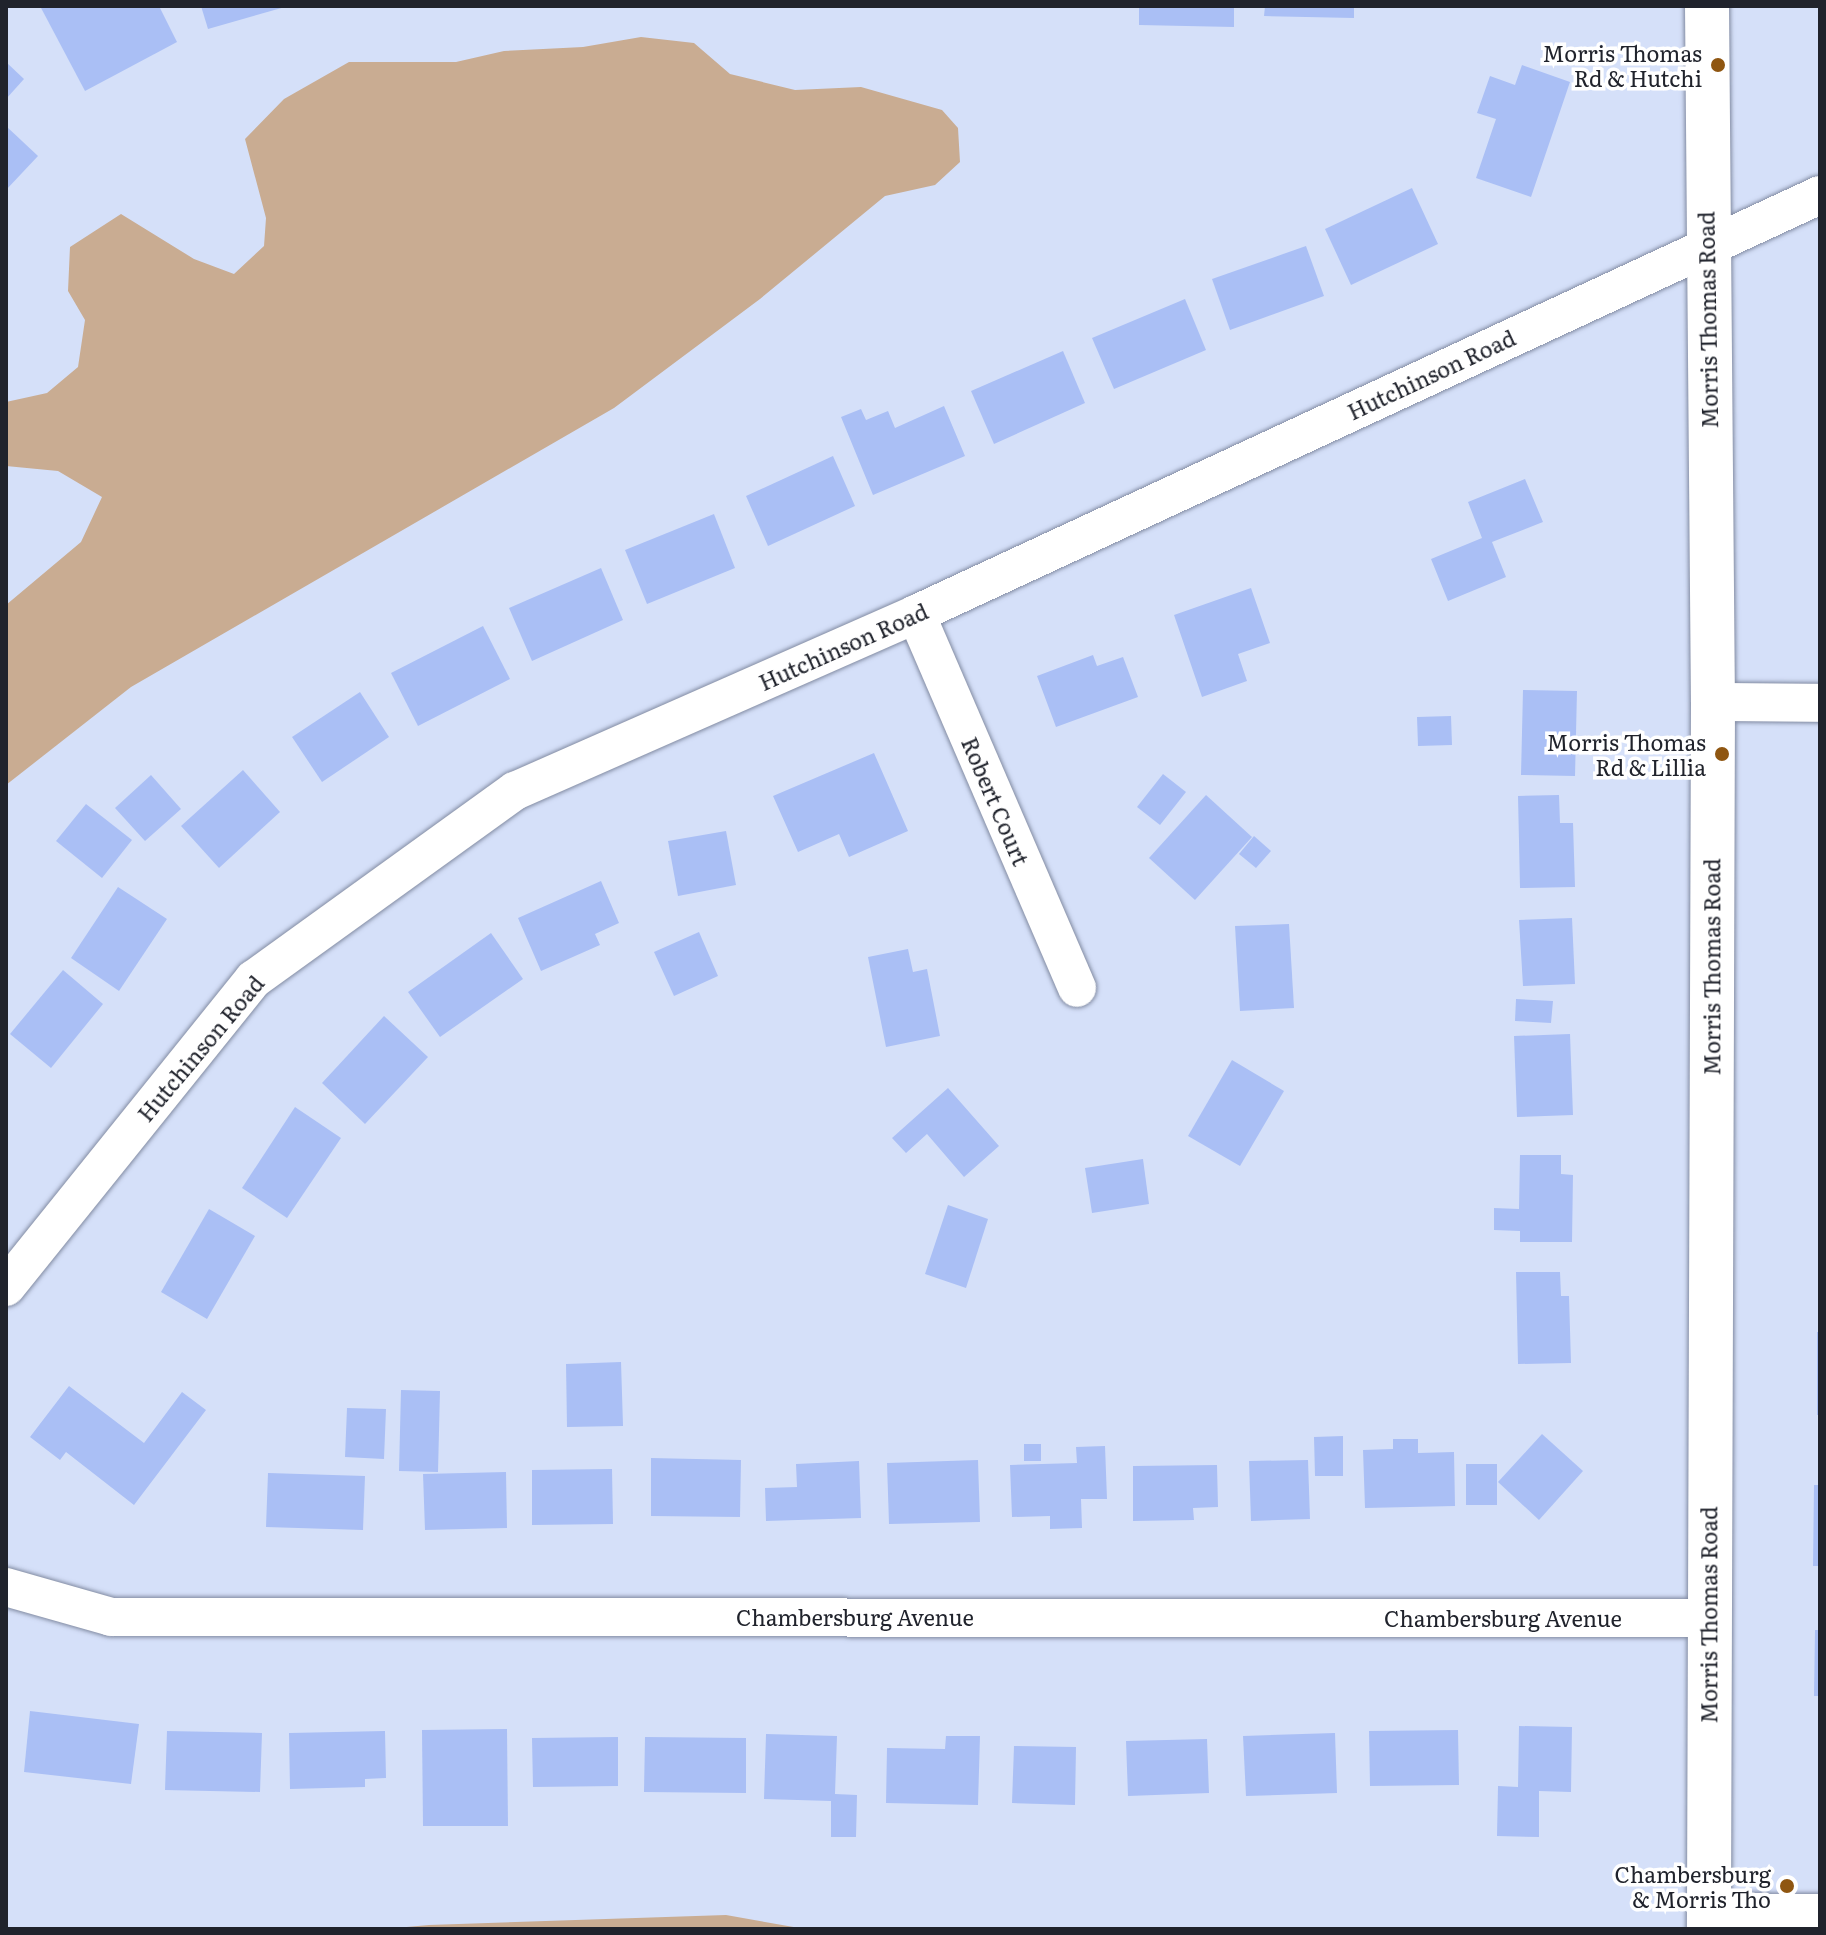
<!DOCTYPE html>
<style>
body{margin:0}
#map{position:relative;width:1826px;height:1935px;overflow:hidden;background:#d5e0f9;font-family:Literata,serif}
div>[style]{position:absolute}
.green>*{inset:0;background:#c9ac92}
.building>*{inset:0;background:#aabff5}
.roads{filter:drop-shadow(0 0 2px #828ba2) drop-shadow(0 0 2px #828ba2)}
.minor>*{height:38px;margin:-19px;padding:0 19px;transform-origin:19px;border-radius:19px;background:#fff}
.tertiary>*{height:44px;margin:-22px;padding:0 22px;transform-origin:22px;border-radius:22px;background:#fff}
.secondary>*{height:44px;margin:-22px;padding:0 22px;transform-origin:22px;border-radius:22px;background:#fff}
.dots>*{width:22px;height:22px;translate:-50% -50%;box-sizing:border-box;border:4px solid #fff;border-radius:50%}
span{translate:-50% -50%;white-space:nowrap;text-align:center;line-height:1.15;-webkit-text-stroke:7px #fff;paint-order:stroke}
.poi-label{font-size:22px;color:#20232c}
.right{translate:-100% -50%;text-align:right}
.street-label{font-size:22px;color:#20232c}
.frame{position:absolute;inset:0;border:8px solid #20232c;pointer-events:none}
</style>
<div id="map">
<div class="green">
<i style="clip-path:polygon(641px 37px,694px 43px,730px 74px,795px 90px,861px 87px,942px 110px,958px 128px,960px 162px,935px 185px,885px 196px,760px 299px,614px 408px,131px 687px,6px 785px,6px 605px,81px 542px,102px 497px,58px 471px,6px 466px,6px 402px,47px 393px,78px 367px,85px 320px,68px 291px,70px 247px,121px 214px,194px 259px,234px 274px,264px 246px,266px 218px,245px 139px,284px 99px,349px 62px,456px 62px,504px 51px,583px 47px)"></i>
<i style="clip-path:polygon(726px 1915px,805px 1929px,384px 1929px,429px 1925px)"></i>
</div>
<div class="building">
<i style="clip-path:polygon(40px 6px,159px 6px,177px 42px,85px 91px)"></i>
<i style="clip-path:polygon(201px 6px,285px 6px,285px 7px,208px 29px)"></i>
<i style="clip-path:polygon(1139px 6px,1234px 6px,1234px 27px,1139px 25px)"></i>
<i style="clip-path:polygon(1265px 6px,1354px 6px,1354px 18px,1264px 16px)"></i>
<i style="clip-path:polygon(6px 62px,24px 79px,6px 99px)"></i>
<i style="clip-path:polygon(1522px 65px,1570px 82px,1531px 197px,1476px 178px,1496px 119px,1477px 113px,1490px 76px,1515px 85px)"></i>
<i style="clip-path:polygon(6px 126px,38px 156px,6px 190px)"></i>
<i style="clip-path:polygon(1412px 188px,1438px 244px,1351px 285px,1325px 229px)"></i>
<i style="clip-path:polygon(1306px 246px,1324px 296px,1230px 330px,1212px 279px)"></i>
<i style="clip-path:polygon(1185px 299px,1206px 350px,1114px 389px,1092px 338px)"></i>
<i style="clip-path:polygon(1063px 351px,1085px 403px,994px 444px,971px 391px)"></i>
<i style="clip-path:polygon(944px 406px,965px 456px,873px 495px,841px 417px,861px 409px,866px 420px,888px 411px,895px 428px)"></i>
<i style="clip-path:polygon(833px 456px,855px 506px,768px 546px,746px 496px)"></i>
<i style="clip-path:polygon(1525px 479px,1543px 522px,1492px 542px,1506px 577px,1448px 601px,1431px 559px,1482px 538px,1468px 502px)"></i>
<i style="clip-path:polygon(714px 514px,735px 568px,647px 604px,625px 550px)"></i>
<i style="clip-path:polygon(601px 568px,623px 620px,532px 661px,509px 608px)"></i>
<i style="clip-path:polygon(1251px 588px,1270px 643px,1238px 654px,1247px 681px,1202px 697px,1174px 615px)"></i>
<i style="clip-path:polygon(483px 626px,510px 679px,418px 726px,391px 673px)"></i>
<i style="clip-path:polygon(1093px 655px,1097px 666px,1123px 657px,1138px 697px,1056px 727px,1037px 676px)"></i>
<i style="clip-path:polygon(1523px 690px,1577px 691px,1575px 776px,1521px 775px)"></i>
<i style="clip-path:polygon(360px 692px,389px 737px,322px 782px,292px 737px)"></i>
<i style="clip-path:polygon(1451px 716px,1452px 745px,1418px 746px,1417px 717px)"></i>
<i style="clip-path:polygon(874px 753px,908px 831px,849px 857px,839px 834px,798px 852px,773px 796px)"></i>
<i style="clip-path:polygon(243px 770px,280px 812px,219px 868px,181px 826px)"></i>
<i style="clip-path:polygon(1163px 774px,1186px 792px,1160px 825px,1137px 807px)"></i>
<i style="clip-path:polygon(151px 775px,181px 809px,145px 841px,115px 808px)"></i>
<i style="clip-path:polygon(1206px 795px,1252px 837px,1195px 900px,1149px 858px)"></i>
<i style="clip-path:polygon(1559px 795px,1560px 823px,1573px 823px,1575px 887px,1520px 888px,1518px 796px)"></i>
<i style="clip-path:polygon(86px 804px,132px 840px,102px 878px,56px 841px)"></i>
<i style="clip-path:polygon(726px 831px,736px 885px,678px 896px,668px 841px)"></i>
<i style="clip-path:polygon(1254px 836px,1271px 851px,1256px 868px,1239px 854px)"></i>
<i style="clip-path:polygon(601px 881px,619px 923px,595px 934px,600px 945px,541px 971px,518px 918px)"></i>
<i style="clip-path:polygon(118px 887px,167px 919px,119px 991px,71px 958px)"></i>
<i style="clip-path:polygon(1572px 918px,1575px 984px,1523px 986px,1519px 920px)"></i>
<i style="clip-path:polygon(1289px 924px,1294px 1008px,1240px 1011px,1235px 926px)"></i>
<i style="clip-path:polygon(699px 932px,718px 976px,674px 996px,654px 952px)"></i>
<i style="clip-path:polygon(491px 933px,523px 979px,440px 1037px,408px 992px)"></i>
<i style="clip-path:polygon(908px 949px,913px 972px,927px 969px,940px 1036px,886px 1047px,868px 957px)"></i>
<i style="clip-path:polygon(63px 970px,103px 1004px,51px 1068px,10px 1034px)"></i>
<i style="clip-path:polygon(1516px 999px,1553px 1001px,1551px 1023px,1515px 1021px)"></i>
<i style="clip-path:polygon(384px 1016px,428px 1057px,365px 1124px,322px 1083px)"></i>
<i style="clip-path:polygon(1570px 1034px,1573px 1115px,1517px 1117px,1514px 1036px)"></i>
<i style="clip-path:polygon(1232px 1060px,1284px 1091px,1240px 1166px,1188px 1136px)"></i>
<i style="clip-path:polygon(948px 1088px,999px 1146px,964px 1177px,927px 1134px,906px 1153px,892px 1138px)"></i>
<i style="clip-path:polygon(295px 1107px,341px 1138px,287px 1218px,242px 1188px)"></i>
<i style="clip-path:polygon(1520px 1155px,1561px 1155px,1561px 1174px,1573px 1175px,1572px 1242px,1520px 1242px,1520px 1231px,1494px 1230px,1494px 1208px,1519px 1209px)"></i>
<i style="clip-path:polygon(1143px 1159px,1149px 1204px,1092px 1213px,1085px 1168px)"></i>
<i style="clip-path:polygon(948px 1205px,988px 1219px,966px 1288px,925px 1274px)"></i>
<i style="clip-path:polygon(209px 1209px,255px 1236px,207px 1319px,161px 1292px)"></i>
<i style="clip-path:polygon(1516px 1272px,1560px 1272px,1561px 1296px,1569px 1296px,1571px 1363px,1518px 1364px)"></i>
<i style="clip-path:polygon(1817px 1332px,1820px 1332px,1820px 1415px,1817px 1415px)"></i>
<i style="clip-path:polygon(621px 1362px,623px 1426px,567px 1427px,566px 1364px)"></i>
<i style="clip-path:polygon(69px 1386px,144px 1443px,182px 1392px,206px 1410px,134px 1505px,66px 1452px,60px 1460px,30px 1437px)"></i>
<i style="clip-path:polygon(401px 1390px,440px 1391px,438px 1472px,399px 1471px)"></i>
<i style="clip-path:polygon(347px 1408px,386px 1409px,384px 1459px,345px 1457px)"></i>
<i style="clip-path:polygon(1542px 1434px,1583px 1471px,1539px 1520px,1498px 1482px)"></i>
<i style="clip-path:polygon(1343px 1436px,1343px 1476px,1315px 1476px,1314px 1437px)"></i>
<i style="clip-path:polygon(1393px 1439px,1418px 1439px,1418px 1453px,1454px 1452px,1455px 1506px,1365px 1508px,1363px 1450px,1393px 1449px)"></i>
<i style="clip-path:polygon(1024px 1444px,1041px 1444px,1041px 1461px,1024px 1461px)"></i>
<i style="clip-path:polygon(1105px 1446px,1107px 1499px,1081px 1499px,1082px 1528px,1050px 1529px,1050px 1516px,1012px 1517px,1010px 1465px,1077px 1463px,1076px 1447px)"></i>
<i style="clip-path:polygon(651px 1458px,741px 1460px,740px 1517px,651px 1516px)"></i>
<i style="clip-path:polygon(978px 1460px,980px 1522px,889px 1524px,887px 1463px)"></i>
<i style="clip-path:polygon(1308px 1460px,1310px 1519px,1251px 1521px,1249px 1461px)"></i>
<i style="clip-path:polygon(859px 1461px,861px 1518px,766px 1521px,765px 1488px,797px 1487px,796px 1464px)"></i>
<i style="clip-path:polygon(1466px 1464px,1497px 1464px,1497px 1505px,1466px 1505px)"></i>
<i style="clip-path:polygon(1217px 1465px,1218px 1507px,1193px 1508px,1194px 1520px,1133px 1521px,1133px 1466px)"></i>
<i style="clip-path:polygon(612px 1469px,613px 1524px,532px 1525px,532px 1470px)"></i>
<i style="clip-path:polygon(506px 1472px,507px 1528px,425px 1530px,423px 1474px)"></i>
<i style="clip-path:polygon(268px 1473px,365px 1476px,363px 1530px,266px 1527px)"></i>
<i style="clip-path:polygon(1814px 1485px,1820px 1485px,1820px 1566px,1813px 1566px)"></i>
<i style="clip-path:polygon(1815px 1630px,1820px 1630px,1820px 1696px,1814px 1696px)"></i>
<i style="clip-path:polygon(30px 1711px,139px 1724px,131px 1784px,24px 1772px)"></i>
<i style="clip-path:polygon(1519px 1726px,1572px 1727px,1571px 1792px,1539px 1791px,1539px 1837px,1497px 1836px,1498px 1786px,1518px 1787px)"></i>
<i style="clip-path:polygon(507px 1729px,508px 1826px,423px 1826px,422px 1730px)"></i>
<i style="clip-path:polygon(1458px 1730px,1459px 1785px,1370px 1786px,1369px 1731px)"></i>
<i style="clip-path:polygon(167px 1731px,262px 1733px,260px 1792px,165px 1790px)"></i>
<i style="clip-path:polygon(385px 1731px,386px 1778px,365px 1779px,365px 1787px,290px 1789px,289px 1733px)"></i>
<i style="clip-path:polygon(1335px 1733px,1337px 1793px,1246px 1796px,1243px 1736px)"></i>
<i style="clip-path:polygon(766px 1734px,837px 1736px,835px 1794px,857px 1795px,856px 1837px,831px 1837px,831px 1801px,764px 1799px)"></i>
<i style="clip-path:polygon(946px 1736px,980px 1736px,978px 1805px,886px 1803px,887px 1748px,945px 1749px)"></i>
<i style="clip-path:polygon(618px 1737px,618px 1786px,533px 1787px,532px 1738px)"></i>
<i style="clip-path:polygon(645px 1737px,746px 1738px,746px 1793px,644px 1792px)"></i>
<i style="clip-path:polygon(1207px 1739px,1209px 1793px,1128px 1796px,1126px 1741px)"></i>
<i style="clip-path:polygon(1014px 1746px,1076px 1747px,1075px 1805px,1012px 1803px)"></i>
</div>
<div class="roads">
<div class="minor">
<i style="left:916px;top:614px;width:407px;rotate:66.7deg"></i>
<i style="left:1713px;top:702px;width:107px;rotate:0.5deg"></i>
<i style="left:6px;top:1287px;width:395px;rotate:-51.2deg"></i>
<i style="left:254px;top:979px;width:322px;rotate:-35.8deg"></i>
<i style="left:515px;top:791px;width:438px;rotate:-23.8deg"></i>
<i style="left:916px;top:614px;width:996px;rotate:-24.87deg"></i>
<i style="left:6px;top:1587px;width:109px;rotate:15.9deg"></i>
<i style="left:111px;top:1617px;width:1597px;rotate:0.04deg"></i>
</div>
<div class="tertiary">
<i style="left:1709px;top:1915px;width:111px;rotate:0.5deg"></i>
</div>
<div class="secondary">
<i style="left:1707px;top:6px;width:696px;rotate:89.51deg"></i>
<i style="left:1713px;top:702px;width:1227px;rotate:90.19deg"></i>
</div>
</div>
<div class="dots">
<i style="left:1718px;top:65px;background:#8f5611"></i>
<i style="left:1722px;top:754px;background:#8f5611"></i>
<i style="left:1787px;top:1886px;background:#8f5611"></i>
</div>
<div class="poi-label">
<span class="right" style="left:1702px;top:65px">Morris Thomas<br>Rd &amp; Hutchi</span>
<span class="right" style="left:1706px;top:754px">Morris Thomas<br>Rd &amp; Lillia</span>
<span class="right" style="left:1771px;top:1886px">Chambersburg<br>&amp; Morris Tho</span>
</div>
<div class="street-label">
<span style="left:1707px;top:320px;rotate:-91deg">Morris Thomas Road</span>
<span style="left:1431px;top:374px;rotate:-25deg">Hutchinson Road</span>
<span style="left:843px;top:646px;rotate:-24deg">Hutchinson Road</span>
<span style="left:996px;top:801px;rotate:67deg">Robert Court</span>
<span style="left:1711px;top:967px;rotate:-90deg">Morris Thomas Road</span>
<span style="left:200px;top:1048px;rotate:-50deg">Hutchinson Road</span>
<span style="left:1708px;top:1615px;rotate:-90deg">Morris Thomas Road</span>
<span style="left:855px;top:1617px">Chambersburg Avenue</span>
<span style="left:1503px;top:1618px">Chambersburg Avenue</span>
</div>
<div class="frame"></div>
</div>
